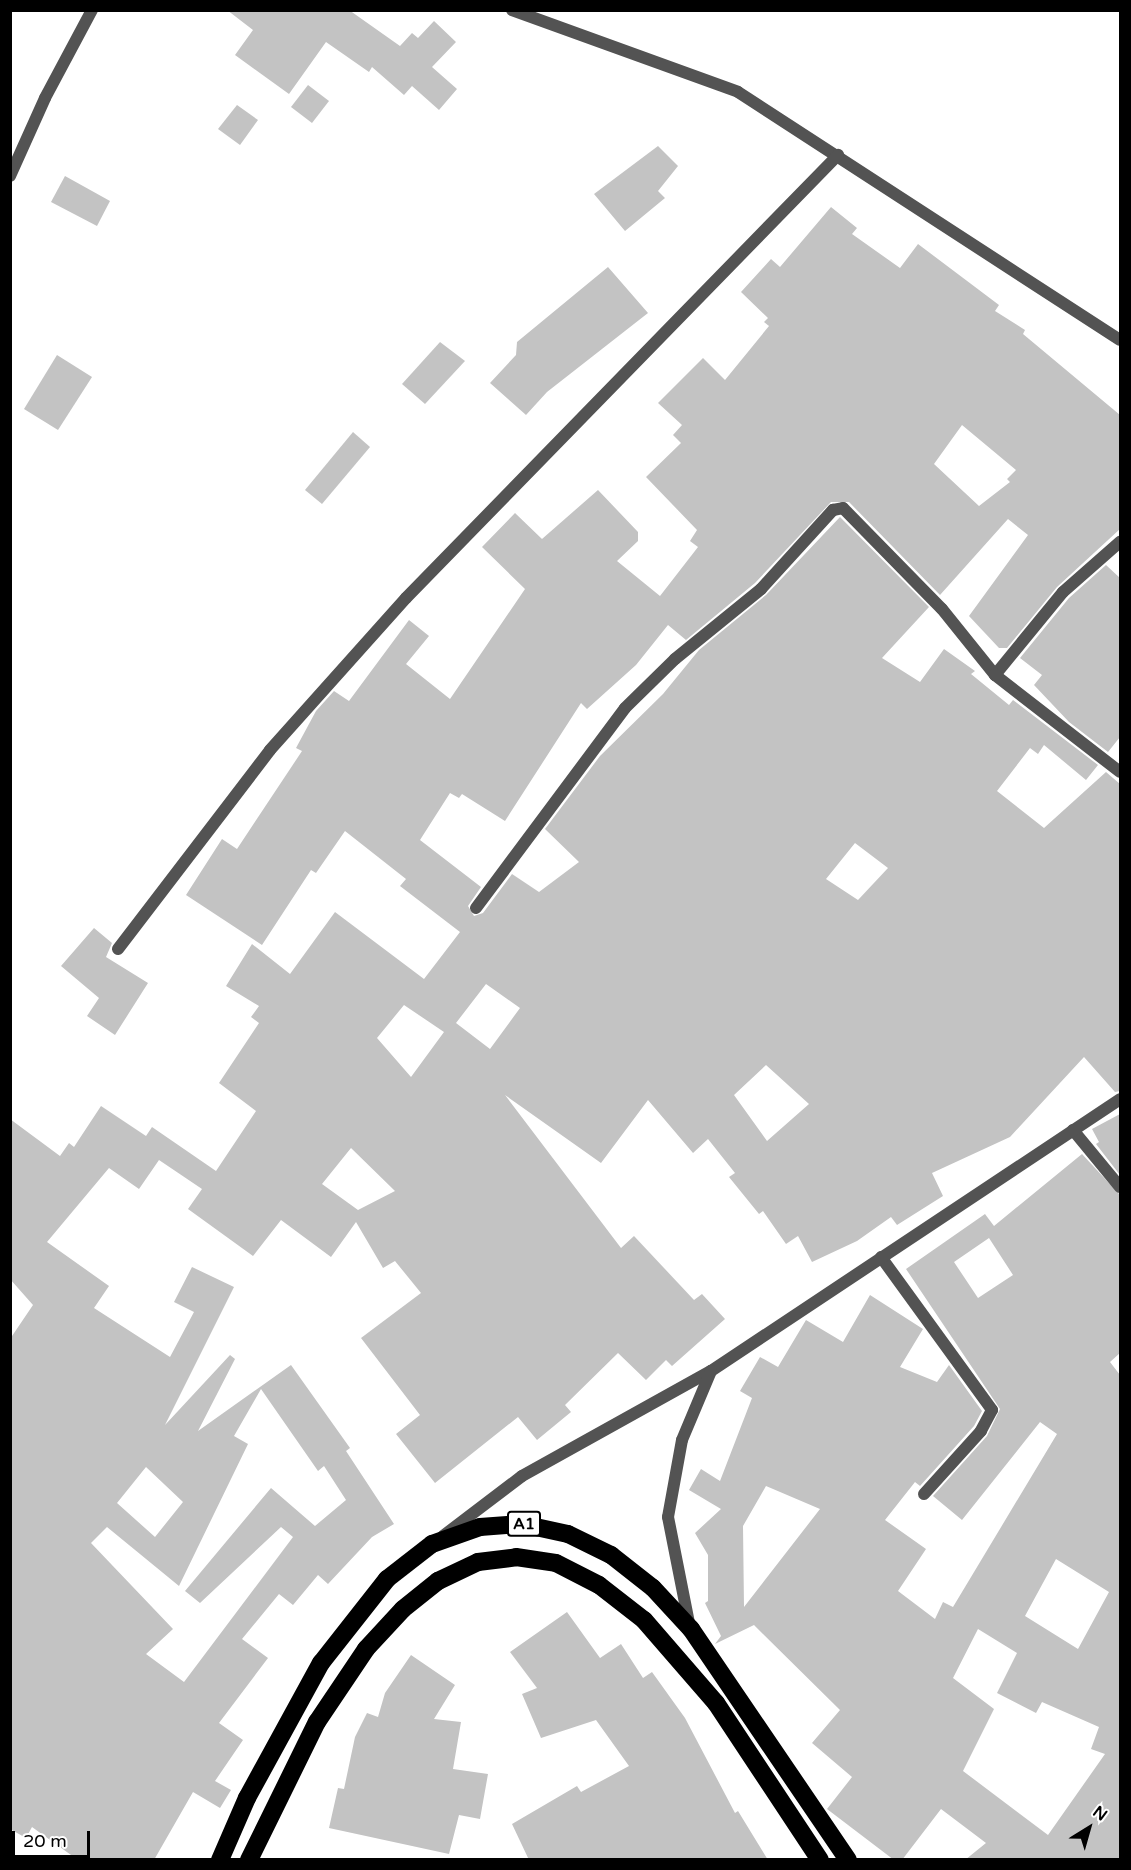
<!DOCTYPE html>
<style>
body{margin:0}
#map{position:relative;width:1131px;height:1870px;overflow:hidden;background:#fff;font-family:"Varela Round",sans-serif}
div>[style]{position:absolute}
.building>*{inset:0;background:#c3c3c3}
.street>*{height:12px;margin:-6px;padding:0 6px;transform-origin:6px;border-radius:6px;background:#535353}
.highway>*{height:18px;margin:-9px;padding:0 9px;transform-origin:9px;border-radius:9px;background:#000}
span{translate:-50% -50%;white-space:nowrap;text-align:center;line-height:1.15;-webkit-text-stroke:4.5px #fff;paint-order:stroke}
.shield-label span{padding:2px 4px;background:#fff;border:2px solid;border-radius:4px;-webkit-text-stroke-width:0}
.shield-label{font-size:16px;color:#000;font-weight:700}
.frame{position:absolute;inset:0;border:12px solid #000;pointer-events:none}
.north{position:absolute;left:1059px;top:1798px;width:60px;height:60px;-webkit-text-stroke:4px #fff;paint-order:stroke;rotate:37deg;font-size:16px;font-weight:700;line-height:24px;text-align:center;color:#000}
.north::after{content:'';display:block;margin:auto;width:21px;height:27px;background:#000;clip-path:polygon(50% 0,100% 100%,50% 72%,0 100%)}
.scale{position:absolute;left:12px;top:1831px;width:78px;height:27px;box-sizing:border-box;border:3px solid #000;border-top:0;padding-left:8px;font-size:18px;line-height:21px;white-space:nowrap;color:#000;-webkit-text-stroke:4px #fff;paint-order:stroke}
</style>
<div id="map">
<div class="building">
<i style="clip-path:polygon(227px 10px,349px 10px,400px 46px,412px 33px,418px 38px,434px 21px,456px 42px,432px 67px,457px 89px,439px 110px,412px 86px,404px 95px,372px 67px,369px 72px,326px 42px,289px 94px,235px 55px,253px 30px)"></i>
<i style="clip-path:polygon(308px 85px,329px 101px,312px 123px,291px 107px)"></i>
<i style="clip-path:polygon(237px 105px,258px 120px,240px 145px,218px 129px)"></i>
<i style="clip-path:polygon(658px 146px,678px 166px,658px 191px,665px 198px,625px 231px,594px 194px)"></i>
<i style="clip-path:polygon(65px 176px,110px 201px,97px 226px,51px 202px)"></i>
<i style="clip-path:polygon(evenodd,831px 207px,857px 228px,852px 234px,900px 268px,918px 244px,999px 305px,995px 311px,1025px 330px,1023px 334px,1120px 415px,1120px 529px,1057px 587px,1007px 648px,999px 648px,969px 616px,1028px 535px,1008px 519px,940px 595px,849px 502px,831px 502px,755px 583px,686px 640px,668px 625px,636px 665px,587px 709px,581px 703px,505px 821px,462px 794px,459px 798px,450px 793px,420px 840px,481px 887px,468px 906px,474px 916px,483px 913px,512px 874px,539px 892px,579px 862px,545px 829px,600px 756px,663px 694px,699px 650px,766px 595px,840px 517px,929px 607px,882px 658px,920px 682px,944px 649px,975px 671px,971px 674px,1009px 705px,1013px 700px,1098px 765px,1086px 780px,1044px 745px,1038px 754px,1030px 748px,997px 791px,1044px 828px,1106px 772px,1120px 784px,1120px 1091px,1115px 1092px,1084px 1057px,1010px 1137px,932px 1173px,943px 1196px,897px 1225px,891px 1217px,857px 1241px,812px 1262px,798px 1236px,786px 1244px,763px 1211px,759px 1214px,729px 1177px,735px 1173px,708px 1139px,693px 1153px,648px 1100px,601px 1163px,505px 1095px,621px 1248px,634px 1236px,694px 1300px,702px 1294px,725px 1319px,672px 1366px,666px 1360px,646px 1380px,618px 1353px,565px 1405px,571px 1412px,537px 1440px,518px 1417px,435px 1483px,396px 1434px,420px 1415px,361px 1338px,421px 1293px,395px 1261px,383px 1268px,356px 1222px,331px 1257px,281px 1220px,253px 1256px,188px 1209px,202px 1189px,159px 1160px,139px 1189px,109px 1168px,47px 1242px,109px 1286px,94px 1308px,170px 1357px,194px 1312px,174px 1302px,192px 1267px,234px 1287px,165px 1425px,230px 1355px,235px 1359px,198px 1431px,291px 1365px,350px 1448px,346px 1451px,394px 1524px,372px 1537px,328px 1584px,318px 1575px,293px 1605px,279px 1594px,242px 1639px,268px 1658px,219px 1723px,243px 1740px,215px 1781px,231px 1790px,220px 1808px,193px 1792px,154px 1860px,78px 1860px,32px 1827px,26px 1838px,10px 1829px,10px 1339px,33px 1305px,10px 1279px,10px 1119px,60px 1156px,69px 1143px,74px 1147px,101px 1106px,146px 1136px,152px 1127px,216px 1171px,256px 1111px,219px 1083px,259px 1023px,251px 1017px,259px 1006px,226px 986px,252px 944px,290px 974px,335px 912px,424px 979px,460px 932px,400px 886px,406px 879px,345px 831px,316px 873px,311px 870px,262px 945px,186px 895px,222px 839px,237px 849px,302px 751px,296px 748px,316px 711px,334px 691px,349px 701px,409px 620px,429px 636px,406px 664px,450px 699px,525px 589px,482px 547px,515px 513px,542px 539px,598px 490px,638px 532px,638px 541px,617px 561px,660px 596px,698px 547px,690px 541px,697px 530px,646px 477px,681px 443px,673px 435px,682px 425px,658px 403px,703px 358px,725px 380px,769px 326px,764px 322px,768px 318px,741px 292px,771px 259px,780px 267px,831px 207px,962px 425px,1016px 470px,1007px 479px,1010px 482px,979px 506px,934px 464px,962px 425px,831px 207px,855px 843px,888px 868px,858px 900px,826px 879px,855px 843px,831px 207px,486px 984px,520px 1008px,490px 1049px,456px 1023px,486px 984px,831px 207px,404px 1005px,444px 1032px,411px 1077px,377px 1038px,404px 1005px,831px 207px,766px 1065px,809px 1104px,767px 1141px,734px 1095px,766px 1065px,831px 207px,351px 1148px,395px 1191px,358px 1210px,322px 1184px,351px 1148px,831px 207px,261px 1389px,318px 1471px,324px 1466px,346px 1500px,315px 1526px,271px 1488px,185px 1591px,200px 1603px,281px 1527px,293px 1537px,184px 1682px,146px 1654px,173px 1629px,91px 1543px,107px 1527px,179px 1586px,248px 1444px,234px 1436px,261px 1389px,831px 207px,146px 1467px,183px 1502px,155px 1537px,117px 1503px,146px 1467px)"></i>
<i style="clip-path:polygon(608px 267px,648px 313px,547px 392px,526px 415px,490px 383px,516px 355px,517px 342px)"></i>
<i style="clip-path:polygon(440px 342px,465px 361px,425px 404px,402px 384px)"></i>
<i style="clip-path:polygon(57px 355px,92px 377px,58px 430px,24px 409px)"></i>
<i style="clip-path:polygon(353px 432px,370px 447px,322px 504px,305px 490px)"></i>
<i style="clip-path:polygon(1106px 565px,1120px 578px,1120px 737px,1108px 752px,1069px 722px,1034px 685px,1042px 675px,1020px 658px,1069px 598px)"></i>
<i style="clip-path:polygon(94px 928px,112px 943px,106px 957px,148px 983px,115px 1035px,87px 1016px,99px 998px,61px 966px)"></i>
<i style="clip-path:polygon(1120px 1114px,1120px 1175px,1096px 1144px,1099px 1142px,1092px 1129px)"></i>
<i style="clip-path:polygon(evenodd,1082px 1154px,1120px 1195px,1120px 1353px,1110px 1362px,1120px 1375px,1120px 1860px,965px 1860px,986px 1843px,941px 1809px,902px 1860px,894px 1860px,827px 1809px,852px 1777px,812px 1743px,840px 1710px,754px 1625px,715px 1644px,721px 1636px,705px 1603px,708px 1601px,708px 1555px,695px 1533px,721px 1509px,689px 1490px,701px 1469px,720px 1481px,752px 1398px,740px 1391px,760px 1357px,778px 1367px,806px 1320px,843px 1342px,870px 1295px,923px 1329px,900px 1367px,937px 1382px,949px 1365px,982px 1411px,974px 1426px,920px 1486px,915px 1482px,885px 1520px,926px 1549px,898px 1591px,935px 1619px,943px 1602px,953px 1607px,1057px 1434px,1040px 1422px,962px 1520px,933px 1496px,987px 1436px,1000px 1409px,906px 1269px,985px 1214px,994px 1226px,1082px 1154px,989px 1238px,1013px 1275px,978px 1298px,954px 1262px,989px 1238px,1082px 1154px,766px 1486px,820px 1509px,744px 1607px,743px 1526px,766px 1486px,1082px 1154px,1056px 1559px,1109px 1592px,1078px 1649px,1025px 1616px,1056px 1559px,1082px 1154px,978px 1629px,1017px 1653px,997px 1693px,1036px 1713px,1042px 1702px,1099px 1727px,1091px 1749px,1105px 1754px,1048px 1835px,963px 1771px,994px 1709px,953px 1678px,978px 1629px)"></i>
<i style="clip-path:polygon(567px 1612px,600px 1658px,621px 1644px,643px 1678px,652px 1672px,685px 1718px,735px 1813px,738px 1811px,768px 1860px,529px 1860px,512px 1824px,577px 1786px,581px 1792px,629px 1766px,596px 1720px,541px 1738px,522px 1694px,537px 1688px,510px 1652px)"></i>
<i style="clip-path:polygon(411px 1655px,455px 1685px,434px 1719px,461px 1722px,453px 1769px,488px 1774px,480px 1819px,459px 1815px,449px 1854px,329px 1828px,338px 1788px,344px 1789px,355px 1737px,367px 1713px,378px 1717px,385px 1693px)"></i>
</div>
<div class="street">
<i style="left:512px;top:10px;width:240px;rotate:19.9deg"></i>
<i style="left:738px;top:92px;width:455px;rotate:33deg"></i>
<i style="left:10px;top:176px;width:85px;rotate:-65.8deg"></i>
<i style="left:45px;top:98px;width:100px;rotate:-61.9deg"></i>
<i style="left:995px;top:675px;width:107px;rotate:-50.7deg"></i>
<i style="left:1063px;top:592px;width:76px;rotate:-41.3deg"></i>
<i style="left:476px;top:908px;width:249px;rotate:-53.3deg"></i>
<i style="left:625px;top:708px;width:70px;rotate:-44.4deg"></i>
<i style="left:675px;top:659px;width:111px;rotate:-39.1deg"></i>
<i style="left:761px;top:589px;width:107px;rotate:-47.7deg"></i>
<i style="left:833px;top:510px;width:10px;rotate:-11deg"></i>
<i style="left:843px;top:508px;width:141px;rotate:45.6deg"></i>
<i style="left:942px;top:609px;width:85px;rotate:51.2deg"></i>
<i style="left:995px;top:675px;width:158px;rotate:37.8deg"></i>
<i style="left:118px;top:949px;width:250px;rotate:-52.6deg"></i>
<i style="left:270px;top:750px;width:204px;rotate:-48.2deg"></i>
<i style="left:406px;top:598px;width:619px;rotate:-45.72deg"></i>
<i style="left:1073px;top:1130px;width:74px;rotate:50.5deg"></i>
<i style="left:881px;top:1257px;width:189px;rotate:54deg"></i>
<i style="left:992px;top:1410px;width:24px;rotate:118deg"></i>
<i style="left:981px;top:1431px;width:85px;rotate:132.1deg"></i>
<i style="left:443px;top:1536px;width:99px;rotate:-37.2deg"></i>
<i style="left:522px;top:1476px;width:216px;rotate:-29.1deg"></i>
<i style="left:711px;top:1371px;width:491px;rotate:-33.6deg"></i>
<i style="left:689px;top:1623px;width:108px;rotate:-101.2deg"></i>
<i style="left:668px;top:1517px;width:78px;rotate:-79.7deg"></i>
<i style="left:682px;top:1440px;width:75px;rotate:-67.2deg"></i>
</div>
<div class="highway">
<i style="left:220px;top:1860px;width:68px;rotate:-66.5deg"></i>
<i style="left:247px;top:1798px;width:154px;rotate:-61.3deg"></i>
<i style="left:321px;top:1663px;width:107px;rotate:-51.8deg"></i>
<i style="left:387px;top:1579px;width:57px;rotate:-37.9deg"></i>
<i style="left:432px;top:1544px;width:51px;rotate:-19.5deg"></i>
<i style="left:480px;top:1527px;width:42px;rotate:-4.1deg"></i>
<i style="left:522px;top:1524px;width:47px;rotate:12.3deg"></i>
<i style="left:568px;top:1534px;width:48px;rotate:26deg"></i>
<i style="left:611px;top:1555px;width:53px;rotate:38.2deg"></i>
<i style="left:653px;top:1588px;width:56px;rotate:47.2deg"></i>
<i style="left:691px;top:1629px;width:279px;rotate:55.8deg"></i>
<i style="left:249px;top:1860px;width:154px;rotate:-63.8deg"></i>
<i style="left:317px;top:1722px;width:88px;rotate:-56.1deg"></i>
<i style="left:366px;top:1649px;width:54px;rotate:-47.2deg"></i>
<i style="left:403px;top:1609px;width:45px;rotate:-38.7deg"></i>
<i style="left:438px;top:1581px;width:44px;rotate:-25.4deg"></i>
<i style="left:478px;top:1562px;width:38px;rotate:-7deg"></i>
<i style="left:516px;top:1557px;width:40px;rotate:8.5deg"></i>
<i style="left:556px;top:1563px;width:48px;rotate:27.1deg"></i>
<i style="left:599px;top:1585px;width:57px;rotate:37.9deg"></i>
<i style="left:644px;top:1620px;width:110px;rotate:49.1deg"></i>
<i style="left:716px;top:1703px;width:188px;rotate:56.5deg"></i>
</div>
<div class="shield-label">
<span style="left:524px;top:1524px">A1</span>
</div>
<div class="frame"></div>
<div class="north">N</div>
<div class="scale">20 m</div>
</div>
